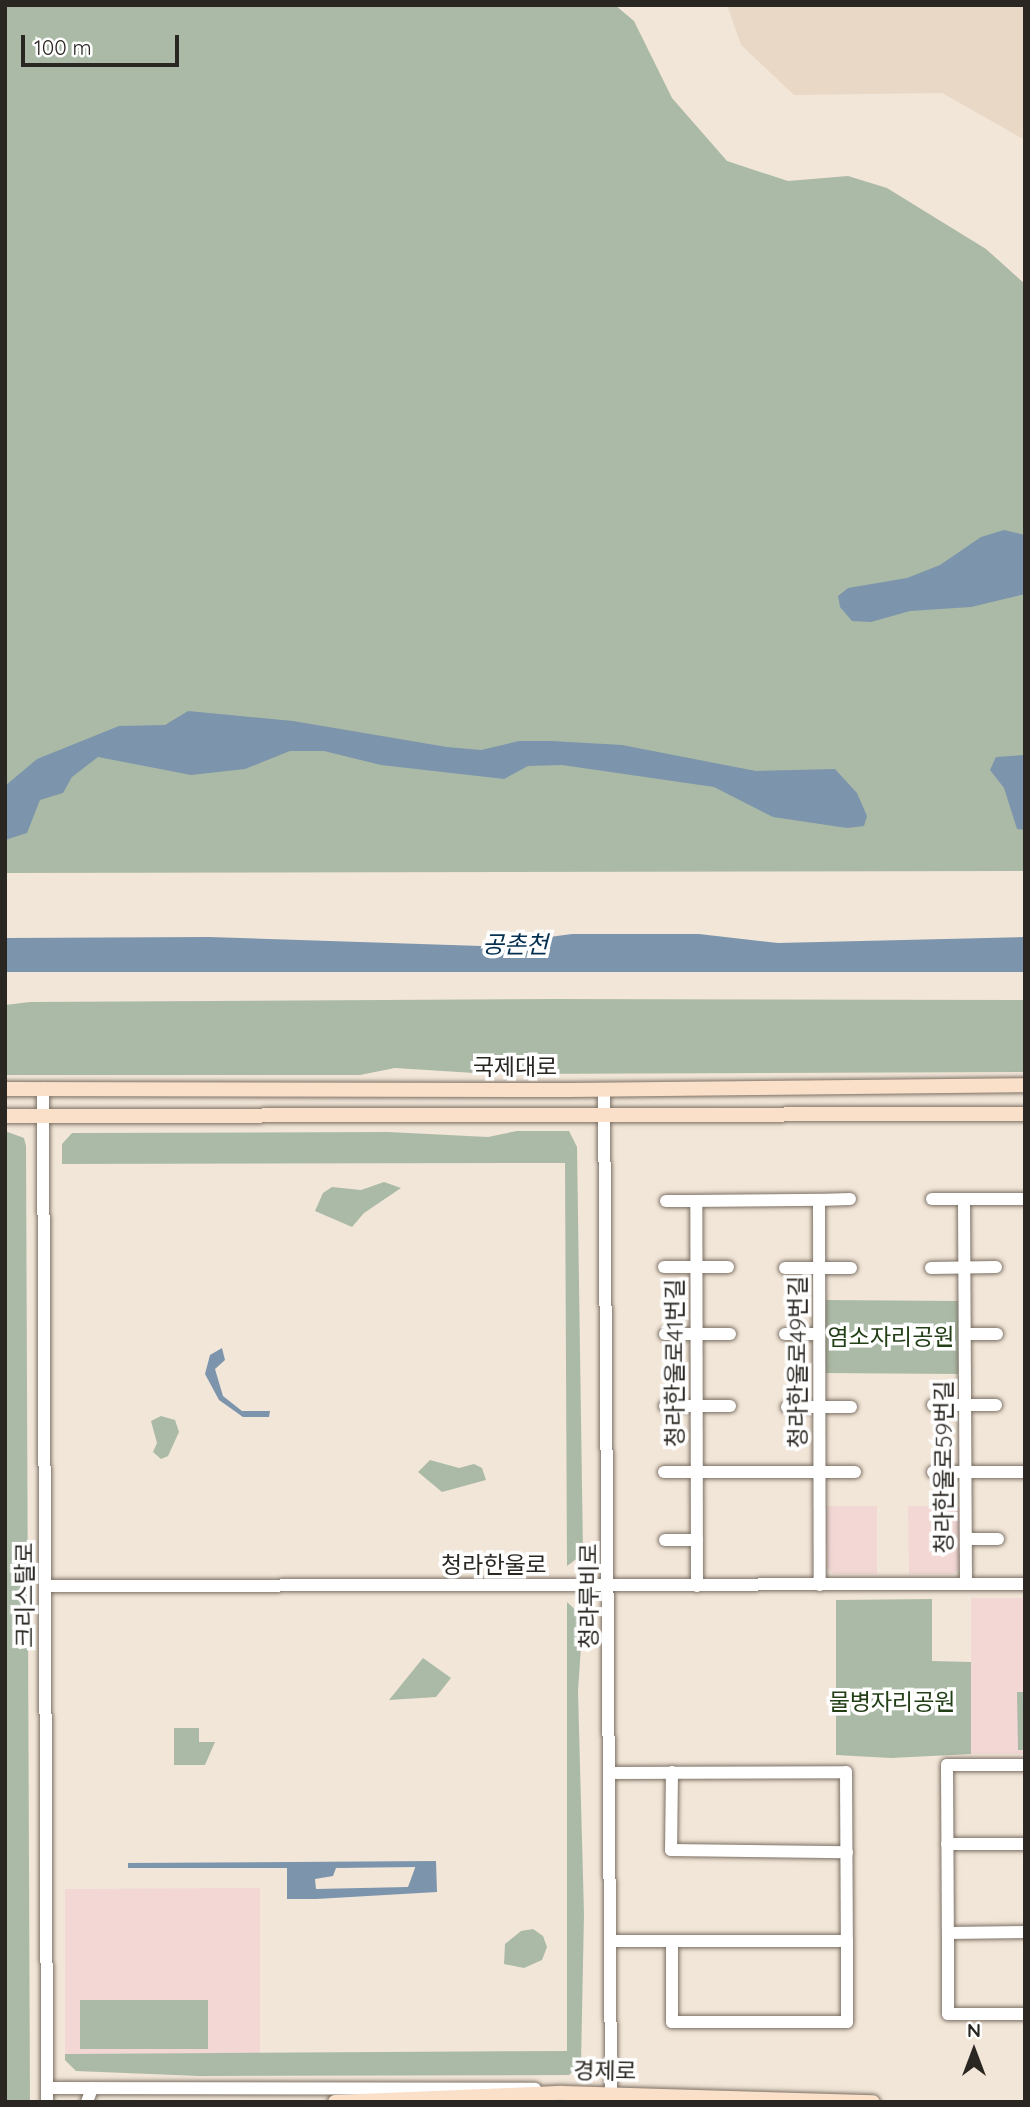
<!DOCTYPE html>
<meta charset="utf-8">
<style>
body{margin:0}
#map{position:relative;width:1030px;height:2107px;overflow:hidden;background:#f2e6d8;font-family:Quicksand,"Noto Sans KR",sans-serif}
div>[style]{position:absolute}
.built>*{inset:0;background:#ead8c6}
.education>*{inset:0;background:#f2d7d5}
.green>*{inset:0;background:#abbaa6}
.water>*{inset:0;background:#7c95ac}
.roads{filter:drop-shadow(0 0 2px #7b7064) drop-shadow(0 0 2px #7b7064)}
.minor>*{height:12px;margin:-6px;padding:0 6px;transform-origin:6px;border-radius:6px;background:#fff}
.major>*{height:14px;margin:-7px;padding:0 7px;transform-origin:7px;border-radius:7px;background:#fadfc9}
span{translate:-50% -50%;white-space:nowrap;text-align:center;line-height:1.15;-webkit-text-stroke:7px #fff;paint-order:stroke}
.street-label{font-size:23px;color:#2a2621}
.park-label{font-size:23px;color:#223f16}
.water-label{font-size:24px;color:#032f50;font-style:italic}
.frame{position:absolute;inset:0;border:7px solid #2a2621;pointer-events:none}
.north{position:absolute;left:939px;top:2016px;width:70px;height:70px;-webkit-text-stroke:5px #fff;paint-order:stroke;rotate:0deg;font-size:19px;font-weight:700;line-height:28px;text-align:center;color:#2a2621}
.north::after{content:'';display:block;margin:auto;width:24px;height:32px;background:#2a2621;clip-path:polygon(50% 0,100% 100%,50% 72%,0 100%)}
.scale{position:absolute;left:21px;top:35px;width:158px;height:32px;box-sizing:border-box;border:4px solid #2a2621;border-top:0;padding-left:9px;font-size:21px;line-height:24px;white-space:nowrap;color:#2a2621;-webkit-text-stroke:5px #fff;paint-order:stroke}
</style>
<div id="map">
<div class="built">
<i style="clip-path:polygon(727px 5px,1025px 5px,1025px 140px,942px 93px,794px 95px,741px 45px)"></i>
</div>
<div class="education">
<i style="clip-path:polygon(826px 1506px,877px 1506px,877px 1574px,833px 1574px,826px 1566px)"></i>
<i style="clip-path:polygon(908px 1506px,960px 1506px,960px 1567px,954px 1574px,909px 1574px)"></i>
<i style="clip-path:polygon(971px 1598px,1025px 1598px,1025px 1754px,971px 1754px)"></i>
<i style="clip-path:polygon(260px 1888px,260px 2053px,65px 2054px,65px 1889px)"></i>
</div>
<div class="green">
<i style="clip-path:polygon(5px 5px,615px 5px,634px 21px,672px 98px,727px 161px,788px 181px,848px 176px,887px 188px,986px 249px,1025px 284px,1025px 871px,5px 873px)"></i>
<i style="clip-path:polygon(551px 999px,1025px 1000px,1025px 1072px,490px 1074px,395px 1068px,360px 1075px,5px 1075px,5px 1005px,30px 1002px)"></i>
<i style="clip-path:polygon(5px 1131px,24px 1138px,26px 1146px,30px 2102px,5px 2102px)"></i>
<i style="clip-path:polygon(517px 1131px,569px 1131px,577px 1147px,583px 1554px,567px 1566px,565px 1163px,62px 1164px,62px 1144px,72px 1133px,388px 1132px,488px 1137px)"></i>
<i style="clip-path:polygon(384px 1182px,401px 1188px,364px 1213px,352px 1227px,315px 1211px,323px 1193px,332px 1187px,361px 1190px)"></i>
<i style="clip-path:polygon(824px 1300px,959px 1301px,958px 1374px,824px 1373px)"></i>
<i style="clip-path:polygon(161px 1416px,175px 1420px,179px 1432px,168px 1456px,161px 1459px,153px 1452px,157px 1443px,151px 1421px)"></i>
<i style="clip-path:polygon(430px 1460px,459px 1468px,474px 1464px,482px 1468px,486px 1480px,442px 1492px,418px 1472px)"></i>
<i style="clip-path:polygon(932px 1599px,932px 1661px,971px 1662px,971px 1754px,891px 1758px,836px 1755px,836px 1600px)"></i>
<i style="clip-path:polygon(567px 1602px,583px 1617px,578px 1691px,584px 1914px,581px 2064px,569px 2075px,200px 2076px,76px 2071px,65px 2060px,65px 2054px,567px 2051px)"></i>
<i style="clip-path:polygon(423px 1658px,451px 1678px,436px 1697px,389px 1700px)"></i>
<i style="clip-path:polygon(1017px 1692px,1025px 1692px,1025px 1750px,1018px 1750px)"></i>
<i style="clip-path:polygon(174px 1728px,199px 1728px,199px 1742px,215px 1742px,205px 1765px,174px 1765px)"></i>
<i style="clip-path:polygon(533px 1929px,543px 1936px,547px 1947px,542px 1960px,524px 1968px,504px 1964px,505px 1944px,521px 1931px)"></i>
<i style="clip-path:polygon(80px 2000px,208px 2000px,208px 2049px,80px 2049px)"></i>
</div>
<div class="water">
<i style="clip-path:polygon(1004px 530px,1025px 535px,1025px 594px,971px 607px,910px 611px,871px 622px,852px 621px,840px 607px,838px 596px,848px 588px,907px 578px,940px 565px,981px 537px)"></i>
<i style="clip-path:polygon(188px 711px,293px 721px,447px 747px,481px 750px,519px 741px,552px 741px,622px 745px,756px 771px,835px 769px,857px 793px,867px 816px,864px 826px,847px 828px,773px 817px,714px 787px,562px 765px,528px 766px,504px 779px,381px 765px,324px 751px,290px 751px,245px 769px,191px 775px,98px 757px,72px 777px,63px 793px,40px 800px,27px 833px,5px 840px,5px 786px,37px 759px,119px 726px,165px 725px)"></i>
<i style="clip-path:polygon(1025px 755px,1025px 830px,1017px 829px,1004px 788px,990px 770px,996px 757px)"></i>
<i style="clip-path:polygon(572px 934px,699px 934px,778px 943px,1025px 937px,1025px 972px,5px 972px,5px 938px,209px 937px,481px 946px)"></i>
<i style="clip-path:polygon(222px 1348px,225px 1360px,215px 1369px,223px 1396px,242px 1411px,270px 1411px,269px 1417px,243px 1417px,219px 1400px,205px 1374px,210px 1355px)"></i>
<i style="clip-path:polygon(evenodd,436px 1861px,437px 1892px,316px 1899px,287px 1899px,287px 1868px,128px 1868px,128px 1863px,436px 1861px,336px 1868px,415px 1867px,415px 1868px,408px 1887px,316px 1889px,315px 1879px,333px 1876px,336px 1868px)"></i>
</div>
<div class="roads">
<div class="minor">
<i style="left:43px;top:1088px;width:1014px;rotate:89.77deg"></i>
<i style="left:604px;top:1089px;width:1013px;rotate:89.6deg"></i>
<i style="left:932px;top:1199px;width:32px"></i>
<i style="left:819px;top:1200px;width:31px;rotate:-2deg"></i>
<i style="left:666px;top:1201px;width:30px"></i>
<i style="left:664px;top:1267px;width:64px"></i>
<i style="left:785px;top:1268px;width:66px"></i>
<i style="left:931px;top:1268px;width:65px;rotate:-0.9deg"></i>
<i style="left:665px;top:1334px;width:65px"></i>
<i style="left:785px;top:1334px;width:34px"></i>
<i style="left:965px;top:1334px;width:32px"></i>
<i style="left:933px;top:1405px;width:63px"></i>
<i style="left:665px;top:1406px;width:65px"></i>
<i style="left:787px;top:1407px;width:64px"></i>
<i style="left:664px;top:1472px;width:191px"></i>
<i style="left:933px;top:1472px;width:92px"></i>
<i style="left:966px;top:1539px;width:32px"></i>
<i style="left:665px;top:1540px;width:32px"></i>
<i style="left:966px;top:1584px;width:385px;rotate:-90.3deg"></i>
<i style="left:964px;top:1199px;width:61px"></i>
<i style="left:46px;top:1586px;width:979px;rotate:-0.12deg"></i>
<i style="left:697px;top:1586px;width:385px;rotate:-90.1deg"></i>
<i style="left:696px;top:1201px;width:123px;rotate:-0.5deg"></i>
<i style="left:819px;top:1200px;width:385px;rotate:89.9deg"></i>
<i style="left:1025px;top:1765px;width:78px;rotate:180deg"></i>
<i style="left:947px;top:1765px;width:168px;rotate:89.7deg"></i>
<i style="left:948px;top:1933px;width:77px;rotate:-0.7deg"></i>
<i style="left:672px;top:1772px;width:78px;rotate:90.7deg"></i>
<i style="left:671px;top:1850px;width:176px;rotate:0.7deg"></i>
<i style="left:610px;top:1773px;width:236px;rotate:-0.2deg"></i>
<i style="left:846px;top:1772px;width:169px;rotate:89.7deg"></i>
<i style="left:847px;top:1941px;width:237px;rotate:180deg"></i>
<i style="left:947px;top:1844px;width:78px"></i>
<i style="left:948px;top:1933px;width:81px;rotate:90deg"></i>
<i style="left:948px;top:2014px;width:77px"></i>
<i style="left:672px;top:1941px;width:81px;rotate:90deg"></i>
<i style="left:672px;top:2022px;width:175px"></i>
<i style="left:847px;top:2022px;width:81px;rotate:-90deg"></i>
<i style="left:47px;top:2088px;width:488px;rotate:0.1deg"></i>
<i style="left:87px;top:2102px;width:15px;rotate:-70deg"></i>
</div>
<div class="major">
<i style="left:5px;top:1089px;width:563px;rotate:0.1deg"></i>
<i style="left:568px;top:1090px;width:457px;rotate:-0.6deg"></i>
<i style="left:5px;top:1116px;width:1020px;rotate:-0.11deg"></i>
<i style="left:335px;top:2102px;width:228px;rotate:-2.3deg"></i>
<i style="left:563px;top:2093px;width:310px;rotate:1.7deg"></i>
</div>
</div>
<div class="street-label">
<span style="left:515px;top:1067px">국제대로</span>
<span style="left:798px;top:1362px;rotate:-90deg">청라한울로49번길</span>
<span style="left:675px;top:1363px;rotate:-90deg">청라한울로41번길</span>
<span style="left:944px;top:1467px;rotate:-90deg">청라한울로59번길</span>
<span style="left:494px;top:1565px">청라한울로</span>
<span style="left:25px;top:1595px;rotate:-90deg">크리스탈로</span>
<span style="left:589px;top:1596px;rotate:-90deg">청라루비로</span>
<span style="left:605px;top:2071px;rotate:1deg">경제로</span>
</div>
<div class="park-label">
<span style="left:891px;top:1337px">염소자리공원</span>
<span style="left:892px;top:1702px">물병자리공원</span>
</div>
<div class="water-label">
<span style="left:515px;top:945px">공촌천</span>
</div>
<div class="frame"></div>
<div class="north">N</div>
<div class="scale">100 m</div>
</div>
